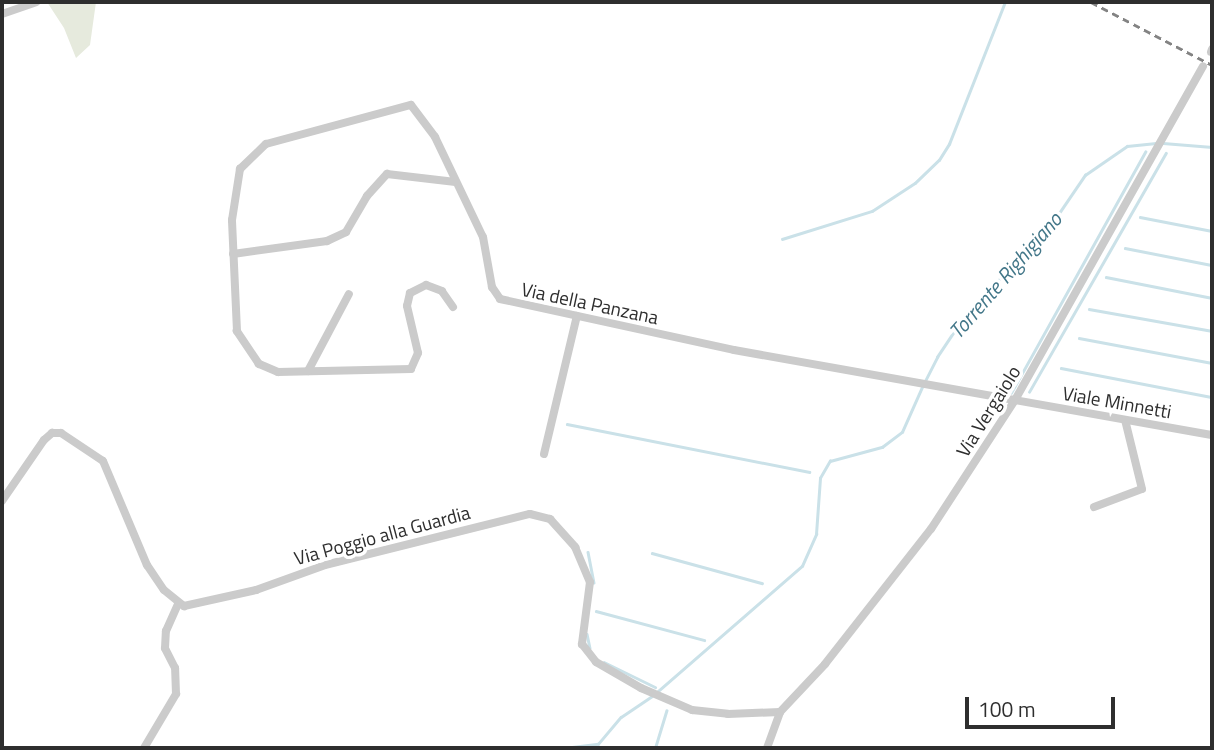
<!DOCTYPE html>
<style>
body{margin:0}
#map{position:relative;width:1214px;height:750px;overflow:hidden;background:#fff;font-family:"Titillium Web",sans-serif}
div>[style]{position:absolute}
.green>*{inset:0;background:#e6eadd}
.stream>*{height:2.5px;margin:-1.25px;padding:0 1.25px;transform-origin:1.25px;border-radius:1.25px;background:#cae1e8}
.street>*{height:8px;margin:-4px;padding:0 4px;transform-origin:4px;border-radius:4px;background:#cbcbcb}
.rail>*{height:2.5px;margin-top:-1.25px;transform-origin:0;background:repeating-linear-gradient(90deg,#838383 0 7px,transparent 0 12px)}
span{translate:-50% -50%;white-space:nowrap;text-align:center;line-height:1.15;-webkit-text-stroke:7px #fff;paint-order:stroke}
.street-label{font-size:19px;color:#2e2e2e}
.water-label{font-size:21px;color:#437789;font-style:italic}
.frame{position:absolute;inset:0;border:4px solid #2e2e2e;pointer-events:none}
.scale{position:absolute;left:965px;top:697px;width:150px;height:32px;box-sizing:border-box;border:4px solid #2e2e2e;border-top:0;padding-left:9px;font-size:21px;line-height:24px;white-space:nowrap;color:#2e2e2e;-webkit-text-stroke:5px #fff;paint-order:stroke}
</style>
<div id="map">
<div class="green">
<i style="clip-path:polygon(47px 2px,96px 2px,90px 45px,76px 58px,64px 28px)"></i>
</div>
<div class="stream">
<i style="left:1163px;top:143px;width:49px;rotate:4.7deg"></i>
<i style="left:1140px;top:217px;width:73px;rotate:11deg"></i>
<i style="left:782px;top:239px;width:94px;rotate:-17.3deg"></i>
<i style="left:872px;top:211px;width:51px;rotate:-33.1deg"></i>
<i style="left:915px;top:183px;width:33px;rotate:-44deg"></i>
<i style="left:939px;top:160px;width:19px;rotate:-58deg"></i>
<i style="left:949px;top:144px;width:153px;rotate:-68.5deg"></i>
<i style="left:1125px;top:248px;width:89px;rotate:11.1deg"></i>
<i style="left:1106px;top:277px;width:108px;rotate:11.2deg"></i>
<i style="left:1089px;top:309px;width:125px;rotate:10.1deg"></i>
<i style="left:1079px;top:338px;width:135px;rotate:10.6deg"></i>
<i style="left:1061px;top:368px;width:154px;rotate:10.9deg"></i>
<i style="left:925px;top:381px;width:27px;rotate:-63deg"></i>
<i style="left:937px;top:357px;width:47px;rotate:-56.3deg"></i>
<i style="left:963px;top:318px;width:132px;rotate:-46.8deg"></i>
<i style="left:1053px;top:222px;width:57px;rotate:-55.8deg"></i>
<i style="left:1085px;top:175px;width:51px;rotate:-34.6deg"></i>
<i style="left:1127px;top:146px;width:29px;rotate:-6deg"></i>
<i style="left:1029px;top:392px;width:275px;rotate:-60.2deg"></i>
<i style="left:1011px;top:393px;width:276px;rotate:-60.9deg"></i>
<i style="left:567px;top:424px;width:247px;rotate:11.2deg"></i>
<i style="left:588px;top:552px;width:31px;rotate:79deg"></i>
<i style="left:652px;top:553px;width:114px;rotate:15.3deg"></i>
<i style="left:596px;top:611px;width:112px;rotate:15deg"></i>
<i style="left:587px;top:634px;width:14px;rotate:78deg"></i>
<i style="left:604px;top:662px;width:57px;rotate:26.1deg"></i>
<i style="left:657px;top:692px;width:192px;rotate:-41deg"></i>
<i style="left:802px;top:566px;width:35px;rotate:-66deg"></i>
<i style="left:816px;top:534px;width:56px;rotate:-85.9deg"></i>
<i style="left:820px;top:478px;width:20px;rotate:-60deg"></i>
<i style="left:830px;top:461px;width:54px;rotate:-15.1deg"></i>
<i style="left:882px;top:447px;width:25px;rotate:-37deg"></i>
<i style="left:902px;top:432px;width:49px;rotate:-66deg"></i>
<i style="left:564px;top:748px;width:34px;rotate:-7deg"></i>
<i style="left:598px;top:744px;width:35px;rotate:-50deg"></i>
<i style="left:621px;top:717px;width:37px;rotate:-34deg"></i>
<i style="left:655px;top:748px;width:39px;rotate:-73deg"></i>
</div>
<div class="street">
<i style="left:2px;top:14px;width:36px;rotate:-19deg"></i>
<i style="left:1211px;top:52px;width:3px;rotate:-72deg"></i>
<i style="left:233px;top:254px;width:95px;rotate:-7.9deg"></i>
<i style="left:327px;top:241px;width:21px;rotate:-25deg"></i>
<i style="left:346px;top:232px;width:42px;rotate:-59.7deg"></i>
<i style="left:367px;top:196px;width:30px;rotate:-48deg"></i>
<i style="left:387px;top:174px;width:69px;rotate:6.6deg"></i>
<i style="left:453px;top:307px;width:19px;rotate:-125deg"></i>
<i style="left:442px;top:291px;width:17px;rotate:-159deg"></i>
<i style="left:426px;top:285px;width:18px;rotate:153deg"></i>
<i style="left:410px;top:293px;width:13px;rotate:103deg"></i>
<i style="left:407px;top:306px;width:48px;rotate:76.8deg"></i>
<i style="left:418px;top:353px;width:17px;rotate:114deg"></i>
<i style="left:411px;top:369px;width:133px;rotate:178.7deg"></i>
<i style="left:278px;top:372px;width:21px;rotate:-157deg"></i>
<i style="left:259px;top:364px;width:40px;rotate:-124deg"></i>
<i style="left:237px;top:331px;width:111px;rotate:-92.6deg"></i>
<i style="left:232px;top:220px;width:52px;rotate:-81.1deg"></i>
<i style="left:240px;top:169px;width:36px;rotate:-44deg"></i>
<i style="left:266px;top:144px;width:150px;rotate:-15.1deg"></i>
<i style="left:411px;top:105px;width:40px;rotate:53deg"></i>
<i style="left:435px;top:137px;width:111px;rotate:64.4deg"></i>
<i style="left:483px;top:237px;width:51px;rotate:79.8deg"></i>
<i style="left:492px;top:287px;width:14px;rotate:56deg"></i>
<i style="left:500px;top:299px;width:239px;rotate:12.3deg"></i>
<i style="left:734px;top:350px;width:485px;rotate:10.1deg"></i>
<i style="left:308px;top:371px;width:87px;rotate:-62deg"></i>
<i style="left:544px;top:454px;width:142px;rotate:-76.6deg"></i>
<i style="left:2px;top:501px;width:74px;rotate:-55.5deg"></i>
<i style="left:44px;top:440px;width:11px;rotate:-41deg"></i>
<i style="left:52px;top:433px;width:9px"></i>
<i style="left:61px;top:433px;width:50px;rotate:33.7deg"></i>
<i style="left:103px;top:461px;width:113px;rotate:67.1deg"></i>
<i style="left:147px;top:565px;width:30px;rotate:56deg"></i>
<i style="left:164px;top:590px;width:26px;rotate:39deg"></i>
<i style="left:184px;top:606px;width:74px;rotate:-12.5deg"></i>
<i style="left:256px;top:590px;width:73px;rotate:-19.9deg"></i>
<i style="left:325px;top:565px;width:211px;rotate:-14deg"></i>
<i style="left:530px;top:514px;width:21px;rotate:14deg"></i>
<i style="left:550px;top:519px;width:38px;rotate:48deg"></i>
<i style="left:575px;top:547px;width:38px;rotate:67deg"></i>
<i style="left:590px;top:582px;width:63px;rotate:97.4deg"></i>
<i style="left:582px;top:644px;width:23px;rotate:52deg"></i>
<i style="left:596px;top:662px;width:52px;rotate:30deg"></i>
<i style="left:641px;top:688px;width:56px;rotate:23.3deg"></i>
<i style="left:692px;top:710px;width:36px;rotate:6deg"></i>
<i style="left:728px;top:714px;width:52px;rotate:-2.2deg"></i>
<i style="left:1094px;top:507px;width:51px;rotate:-20.6deg"></i>
<i style="left:1142px;top:489px;width:71px;rotate:-103.8deg"></i>
<i style="left:144px;top:748px;width:63px;rotate:-59.3deg"></i>
<i style="left:176px;top:694px;width:26px;rotate:-92deg"></i>
<i style="left:175px;top:668px;width:22px;rotate:-117deg"></i>
<i style="left:165px;top:648px;width:17px;rotate:-87deg"></i>
<i style="left:166px;top:631px;width:30px;rotate:-66deg"></i>
<i style="left:767px;top:748px;width:38px;rotate:-70deg"></i>
<i style="left:780px;top:712px;width:66px;rotate:-46.8deg"></i>
<i style="left:825px;top:664px;width:172px;rotate:-51.9deg"></i>
<i style="left:931px;top:529px;width:154px;rotate:-56.9deg"></i>
<i style="left:1015px;top:400px;width:383px;rotate:-60.6deg"></i>
</div>
<div class="rail">
<i style="left:1091px;top:2px;width:136px;rotate:27.5deg"></i>
</div>
<div class="street-label">
<span style="left:590px;top:303px;rotate:12deg">Via della Panzana</span>
<span style="left:1117px;top:402px;rotate:10deg">Viale Minnetti</span>
<span style="left:988px;top:411px;rotate:-58deg">Via Vergaiolo</span>
<span style="left:382px;top:535px;rotate:-15deg">Via Poggio alla Guardia</span>
</div>
<div class="water-label">
<span style="left:1005px;top:275px;rotate:-49deg">Torrente Righigiano</span>
</div>
<div class="frame"></div>
<div class="scale">100 m</div>
</div>
